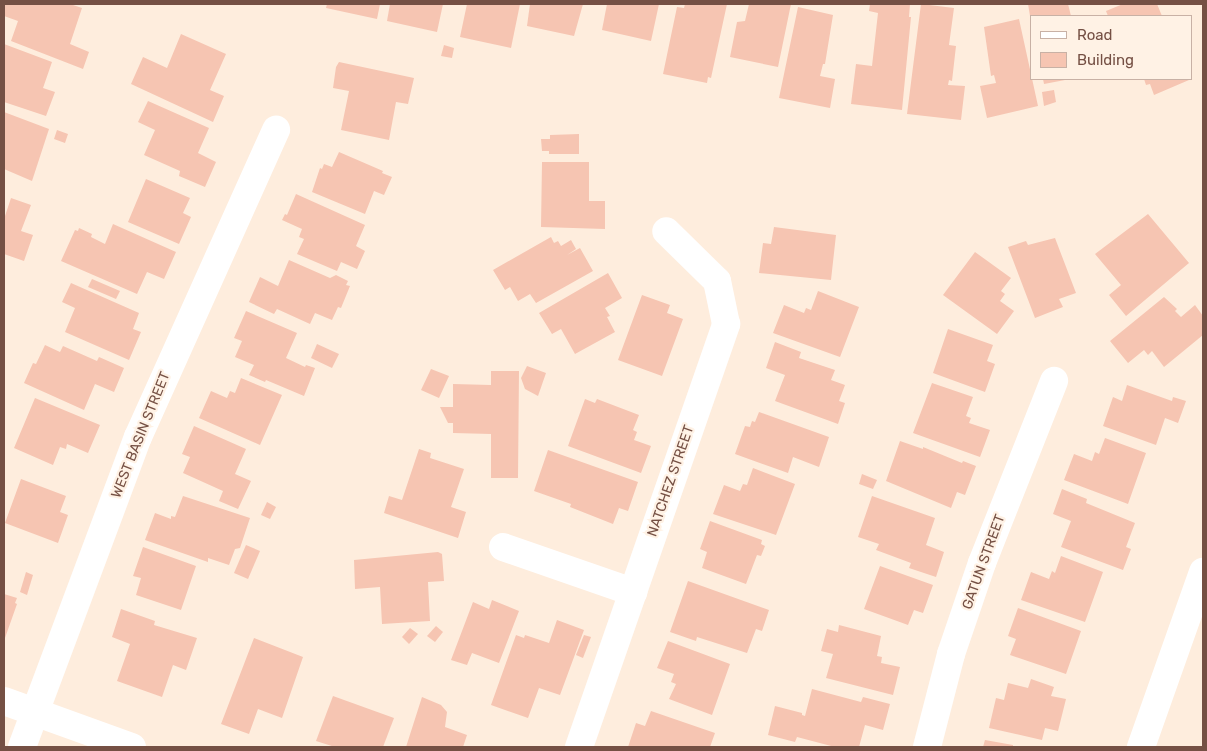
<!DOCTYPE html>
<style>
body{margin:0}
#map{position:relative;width:1207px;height:751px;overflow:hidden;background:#feeddd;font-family:Rubik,sans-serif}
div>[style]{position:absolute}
.building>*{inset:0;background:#f6c5b2}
.minor>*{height:28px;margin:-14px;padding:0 14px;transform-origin:14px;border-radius:14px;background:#fff}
.tertiary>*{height:28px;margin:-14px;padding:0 14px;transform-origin:14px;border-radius:14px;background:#fff}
span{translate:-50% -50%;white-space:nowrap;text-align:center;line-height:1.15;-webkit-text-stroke:4.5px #fff2e5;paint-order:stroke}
.street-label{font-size:14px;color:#755044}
.frame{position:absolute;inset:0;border:5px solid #755044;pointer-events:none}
.legend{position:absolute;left:1030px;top:15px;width:162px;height:65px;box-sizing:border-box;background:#fff2e5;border:1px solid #c8b1a5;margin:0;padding:6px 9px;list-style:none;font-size:15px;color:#755044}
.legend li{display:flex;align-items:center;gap:10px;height:25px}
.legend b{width:25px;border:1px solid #c8b1a5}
</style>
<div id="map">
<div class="building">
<i style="clip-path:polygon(4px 4px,70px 4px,82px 8px,70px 44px,89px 52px,83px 69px,11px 41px,18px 21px,4px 16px)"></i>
<i style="clip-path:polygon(327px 4px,380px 4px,377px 19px,326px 8px)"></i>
<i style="clip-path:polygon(390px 4px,443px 4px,437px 32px,387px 21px)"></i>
<i style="clip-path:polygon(467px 4px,520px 4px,511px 48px,460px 37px)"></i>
<i style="clip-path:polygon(530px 4px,583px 4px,574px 36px,527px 26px)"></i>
<i style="clip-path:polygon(607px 4px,659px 4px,651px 41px,602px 30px)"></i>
<i style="clip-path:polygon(685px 4px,727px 4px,711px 78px,708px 77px,707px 83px,663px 74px,677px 7px,684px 8px)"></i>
<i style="clip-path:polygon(749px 4px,791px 4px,778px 67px,730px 57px,737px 22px,745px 21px)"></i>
<i style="clip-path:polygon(870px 4px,910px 4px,909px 17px,911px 17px,902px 110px,851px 104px,856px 64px,872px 66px,878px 13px,869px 11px)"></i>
<i style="clip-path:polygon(921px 4px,954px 8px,949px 45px,956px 46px,952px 81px,949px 80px,948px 85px,965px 86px,961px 120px,907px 114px)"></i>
<i style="clip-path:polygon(1028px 4px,1068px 4px,1071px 16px,1030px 16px)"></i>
<i style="clip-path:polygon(1123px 4px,1157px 4px,1162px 16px,1108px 16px,1106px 11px)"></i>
<i style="clip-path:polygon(798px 7px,833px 15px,825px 64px,823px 64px,820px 76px,835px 79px,830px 108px,779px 98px)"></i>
<i style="clip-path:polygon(1019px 19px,1038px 106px,987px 118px,980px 86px,996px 83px,994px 75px,991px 76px,984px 27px)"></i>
<i style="clip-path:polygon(181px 34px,226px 54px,210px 90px,224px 96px,213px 122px,131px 84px,143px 57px,167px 68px)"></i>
<i style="clip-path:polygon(4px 44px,52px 62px,43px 88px,55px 92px,46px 116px,4px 102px)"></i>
<i style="clip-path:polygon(444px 45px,454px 48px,452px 58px,441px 56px)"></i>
<i style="clip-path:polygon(339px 62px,414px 78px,408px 104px,396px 102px,389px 140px,341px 130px,349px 91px,333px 88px,336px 67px)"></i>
<i style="clip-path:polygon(1043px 79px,1065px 79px,1065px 80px,1044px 84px)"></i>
<i style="clip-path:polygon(1144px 79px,1188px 79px,1189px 80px,1154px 95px,1150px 84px,1146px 85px)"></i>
<i style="clip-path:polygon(1054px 90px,1056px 102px,1044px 106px,1042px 92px)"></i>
<i style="clip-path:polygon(148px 101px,209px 128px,198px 153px,216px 162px,205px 187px,179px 176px,180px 171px,144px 155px,155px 130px,138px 122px)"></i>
<i style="clip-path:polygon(4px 112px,49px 129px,32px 181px,4px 169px)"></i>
<i style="clip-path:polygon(57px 130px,68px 134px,65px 143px,54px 139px)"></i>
<i style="clip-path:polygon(579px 134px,579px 154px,549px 154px,549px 151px,542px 151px,541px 139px,550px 139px,550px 135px)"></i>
<i style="clip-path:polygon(339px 152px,383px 171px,382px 173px,392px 177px,384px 195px,374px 191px,365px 214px,312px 192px,320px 168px,322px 169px,324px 164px,332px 167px)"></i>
<i style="clip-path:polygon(542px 162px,589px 162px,589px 201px,605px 201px,605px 229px,541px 227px)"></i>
<i style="clip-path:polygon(146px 179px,190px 198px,183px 213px,191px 217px,179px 244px,128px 222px)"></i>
<i style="clip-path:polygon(296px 194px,365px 225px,356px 246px,365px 251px,357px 269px,341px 262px,337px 271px,297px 254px,304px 239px,299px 237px,302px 229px,282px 220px,285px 214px,287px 215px)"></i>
<i style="clip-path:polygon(11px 198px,31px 205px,21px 231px,33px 235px,24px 261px,4px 254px,4px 219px)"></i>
<i style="clip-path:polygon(1148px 214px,1189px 263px,1126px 316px,1109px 295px,1121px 285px,1095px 254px)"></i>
<i style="clip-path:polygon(113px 224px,176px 252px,164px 279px,147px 272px,137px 294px,61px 261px,75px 230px,78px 231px,79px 228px,92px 234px,91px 237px,105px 244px)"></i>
<i style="clip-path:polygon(774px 227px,836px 235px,831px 280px,759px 273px,763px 243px,771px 244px)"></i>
<i style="clip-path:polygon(551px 237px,554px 243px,558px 241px,561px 246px,571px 240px,576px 249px,567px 255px,580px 248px,593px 271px,536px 303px,530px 294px,518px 301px,510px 287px,505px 290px,493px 270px)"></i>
<i style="clip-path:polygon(1055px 238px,1076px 293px,1059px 299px,1063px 307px,1035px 318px,1008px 247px,1026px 241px,1028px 245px)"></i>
<i style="clip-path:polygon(975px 252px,1011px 278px,1001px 291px,1005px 294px,1000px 301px,1014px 311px,997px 334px,943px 295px)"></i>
<i style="clip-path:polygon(289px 260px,330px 278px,336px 275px,348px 281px,346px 285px,350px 286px,341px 308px,338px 307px,332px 320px,315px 313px,310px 324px,277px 309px,274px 314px,249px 302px,260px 277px,278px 286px)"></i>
<i style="clip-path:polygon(608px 273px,622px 298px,605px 308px,610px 316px,607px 317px,615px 332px,575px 354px,561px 329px,552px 334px,539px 313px)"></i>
<i style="clip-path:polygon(92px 279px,120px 291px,116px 299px,88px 287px)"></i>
<i style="clip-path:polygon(71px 283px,139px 313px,133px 329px,141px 332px,129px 360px,65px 332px,75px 308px,62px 302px)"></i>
<i style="clip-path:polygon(818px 291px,859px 307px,840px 357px,773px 333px,784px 305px,804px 313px,806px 308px,811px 310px)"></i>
<i style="clip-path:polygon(642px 295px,670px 305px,667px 313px,683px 319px,662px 376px,618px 360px)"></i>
<i style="clip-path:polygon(1164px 297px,1177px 309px,1175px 311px,1181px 317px,1195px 305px,1203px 316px,1203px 335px,1164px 367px,1152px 351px,1148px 355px,1144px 350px,1128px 363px,1110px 341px)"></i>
<i style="clip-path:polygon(246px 311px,297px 333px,286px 358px,305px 367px,306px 365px,315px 368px,304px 396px,266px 380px,265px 382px,249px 375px,254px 365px,235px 357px,242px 341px,234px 338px)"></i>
<i style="clip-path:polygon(948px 329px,993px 345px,987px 361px,995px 364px,985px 392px,933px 373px)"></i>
<i style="clip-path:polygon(775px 342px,801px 352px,799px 358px,835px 370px,831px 380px,845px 385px,839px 401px,845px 403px,838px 424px,775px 401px,785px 375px,766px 368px)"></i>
<i style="clip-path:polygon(317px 344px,339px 354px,332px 368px,311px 358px)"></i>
<i style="clip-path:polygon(45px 345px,60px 352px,63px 346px,97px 361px,99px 357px,124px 368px,114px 392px,95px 384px,84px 410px,24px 383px,33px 363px,36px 364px)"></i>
<i style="clip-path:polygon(527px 366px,546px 373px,538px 396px,525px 389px,521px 378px)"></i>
<i style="clip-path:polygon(431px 369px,449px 376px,439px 398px,421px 390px)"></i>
<i style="clip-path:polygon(491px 371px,519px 371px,518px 478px,491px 478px,491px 434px,453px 433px,453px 423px,448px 423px,440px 407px,453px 407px,453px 384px,491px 385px)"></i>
<i style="clip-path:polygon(241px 378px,282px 395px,260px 445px,199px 418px,211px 391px,227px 398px,230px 391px,235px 393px)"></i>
<i style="clip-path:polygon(932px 383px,973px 397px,966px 416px,971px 418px,969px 423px,990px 430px,980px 457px,913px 433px)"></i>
<i style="clip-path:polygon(1127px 385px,1172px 401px,1173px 397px,1186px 401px,1178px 423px,1165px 418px,1156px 445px,1103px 426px,1113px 397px,1122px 401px)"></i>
<i style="clip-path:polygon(35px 398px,100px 425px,88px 453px,67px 444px,66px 449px,60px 447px,53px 465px,14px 448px)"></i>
<i style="clip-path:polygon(585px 399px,595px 403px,597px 399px,639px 415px,633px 430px,637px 432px,634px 440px,651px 446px,641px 473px,568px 446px)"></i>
<i style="clip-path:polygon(759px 412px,829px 437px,819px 467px,793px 457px,788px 473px,735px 454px,745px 426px,750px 427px,752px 421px,755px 422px)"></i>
<i style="clip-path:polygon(194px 426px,246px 449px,235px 474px,251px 481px,238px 509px,219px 501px,223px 491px,183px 473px,190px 457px,182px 454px)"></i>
<i style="clip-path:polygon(1105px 438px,1146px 453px,1128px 504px,1064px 480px,1074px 454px,1092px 461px,1095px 452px,1099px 454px)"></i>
<i style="clip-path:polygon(900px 441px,923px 449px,923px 447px,962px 463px,963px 461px,976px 466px,965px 495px,957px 492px,951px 508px,886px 481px)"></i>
<i style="clip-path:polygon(419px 449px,431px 453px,430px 458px,464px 469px,451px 507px,466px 512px,458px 538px,384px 513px,389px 496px,402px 500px)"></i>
<i style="clip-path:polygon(548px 450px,638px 482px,628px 511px,619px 508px,613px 524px,570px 507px,571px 504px,534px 491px)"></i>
<i style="clip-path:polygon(753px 468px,795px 484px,776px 535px,713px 514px,724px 485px,740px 491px,743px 484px,747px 485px)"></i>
<i style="clip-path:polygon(862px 474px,877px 480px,873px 489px,859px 484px)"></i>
<i style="clip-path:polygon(21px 479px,66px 496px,60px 512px,68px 515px,58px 543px,5px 523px)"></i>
<i style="clip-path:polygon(1062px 489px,1087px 499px,1086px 503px,1135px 523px,1126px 547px,1131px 549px,1123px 570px,1061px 547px,1071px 521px,1053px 514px)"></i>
<i style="clip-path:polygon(183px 496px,250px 518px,240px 548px,235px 549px,229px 565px,208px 558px,208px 562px,145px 540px,155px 513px,171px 519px,171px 516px,175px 517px)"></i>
<i style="clip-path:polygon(872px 496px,935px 518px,926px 545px,944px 552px,936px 577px,909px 568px,911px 563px,876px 550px,879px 544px,858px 537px)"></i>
<i style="clip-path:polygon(267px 502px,276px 507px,270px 519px,261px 515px)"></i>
<i style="clip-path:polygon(710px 521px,762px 540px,761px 544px,765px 546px,761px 556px,757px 555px,746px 584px,702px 568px,707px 552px,700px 549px)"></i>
<i style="clip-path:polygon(246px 545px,260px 551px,248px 579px,234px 573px)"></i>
<i style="clip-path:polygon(143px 547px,196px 566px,181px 610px,136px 595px,141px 578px,133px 576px)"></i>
<i style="clip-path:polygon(438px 552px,442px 554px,444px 581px,428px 582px,430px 621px,382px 624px,380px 587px,355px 589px,354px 560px)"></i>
<i style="clip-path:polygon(1061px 556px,1103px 572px,1085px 622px,1021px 600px,1031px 572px,1049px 579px,1052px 571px,1055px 573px)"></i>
<i style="clip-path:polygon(880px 566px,933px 585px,923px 613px,914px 610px,908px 625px,864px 609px)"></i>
<i style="clip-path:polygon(26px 572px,33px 575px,27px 595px,20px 592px)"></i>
<i style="clip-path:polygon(688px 581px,769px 610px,762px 631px,756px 629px,747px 653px,697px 637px,696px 641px,670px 632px)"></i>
<i style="clip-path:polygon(4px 594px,17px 598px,15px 603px,17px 604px,5px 638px)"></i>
<i style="clip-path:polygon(492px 600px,519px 611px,499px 663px,472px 653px,467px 665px,451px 660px,473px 602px,489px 609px)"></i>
<i style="clip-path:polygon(1018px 608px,1081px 631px,1066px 674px,1010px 655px,1016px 639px,1008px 636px)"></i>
<i style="clip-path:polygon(121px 609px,155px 621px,154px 625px,197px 638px,186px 670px,173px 665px,162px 697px,117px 681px,130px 644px,112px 637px)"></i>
<i style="clip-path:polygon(557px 620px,584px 630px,560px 695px,539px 688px,528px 718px,491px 705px,516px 635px,524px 638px,525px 635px,549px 643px)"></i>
<i style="clip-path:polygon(839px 625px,881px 636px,877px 656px,882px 657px,881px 663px,900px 667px,893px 695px,826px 678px,833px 654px,821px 651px,827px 629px,838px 632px)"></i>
<i style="clip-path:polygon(436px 626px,443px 632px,435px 642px,427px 636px)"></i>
<i style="clip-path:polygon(410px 628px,418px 634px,409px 644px,402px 637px)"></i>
<i style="clip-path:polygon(584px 635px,591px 637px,583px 658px,576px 655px)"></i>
<i style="clip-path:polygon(254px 638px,303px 657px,282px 718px,258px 709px,249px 734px,221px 724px)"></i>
<i style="clip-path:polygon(668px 641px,730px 664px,712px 715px,669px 699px,676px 684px,671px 682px,674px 674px,657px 668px)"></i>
<i style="clip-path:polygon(1031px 679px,1054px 687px,1051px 696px,1066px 699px,1058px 731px,1045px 728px,1042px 740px,989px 728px,996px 698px,1004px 700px,1008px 683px,1028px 688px)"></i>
<i style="clip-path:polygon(812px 689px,861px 702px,863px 697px,890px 704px,883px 730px,865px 725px,859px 747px,835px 747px,797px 737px,795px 742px,768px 735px,775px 706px,802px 713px,802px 715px,805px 716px)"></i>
<i style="clip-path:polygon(333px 696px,394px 718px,383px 747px,335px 747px,316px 741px)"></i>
<i style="clip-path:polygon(422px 697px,441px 705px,447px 712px,445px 727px,467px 735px,463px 747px,406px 747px)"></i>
<i style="clip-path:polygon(651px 711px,715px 733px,710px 747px,628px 747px,636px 723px,645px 726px)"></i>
<i style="clip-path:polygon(985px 740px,1013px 745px,1013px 747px,983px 747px)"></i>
</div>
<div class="minor">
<i style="left:503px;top:547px;width:138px;rotate:19.1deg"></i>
<i style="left:22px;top:747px;width:331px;rotate:-69.5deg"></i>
<i style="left:138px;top:437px;width:337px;rotate:-65.8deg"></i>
<i style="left:579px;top:747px;width:448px;rotate:-70.8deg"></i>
<i style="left:726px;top:324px;width:44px;rotate:-101.8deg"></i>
<i style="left:717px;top:281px;width:71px;rotate:-135.6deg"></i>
<i style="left:927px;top:747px;width:96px;rotate:-75.5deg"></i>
<i style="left:951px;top:654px;width:96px;rotate:-71.2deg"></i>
<i style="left:982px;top:563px;width:196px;rotate:-68.4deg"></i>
</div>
<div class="tertiary">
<i style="left:4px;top:701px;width:136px;rotate:19.8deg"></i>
<i style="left:1141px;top:747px;width:186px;rotate:-70.5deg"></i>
</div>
<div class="street-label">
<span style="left:141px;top:435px;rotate:-68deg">WEST BASIN STREET</span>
<span style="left:671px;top:481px;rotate:-71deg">NATCHEZ STREET</span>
<span style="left:984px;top:562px;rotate:-70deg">GATUN STREET</span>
</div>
<div class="frame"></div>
<ul class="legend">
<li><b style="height:6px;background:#fff"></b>Road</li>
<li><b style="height:14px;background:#f6c5b2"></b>Building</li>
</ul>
</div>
